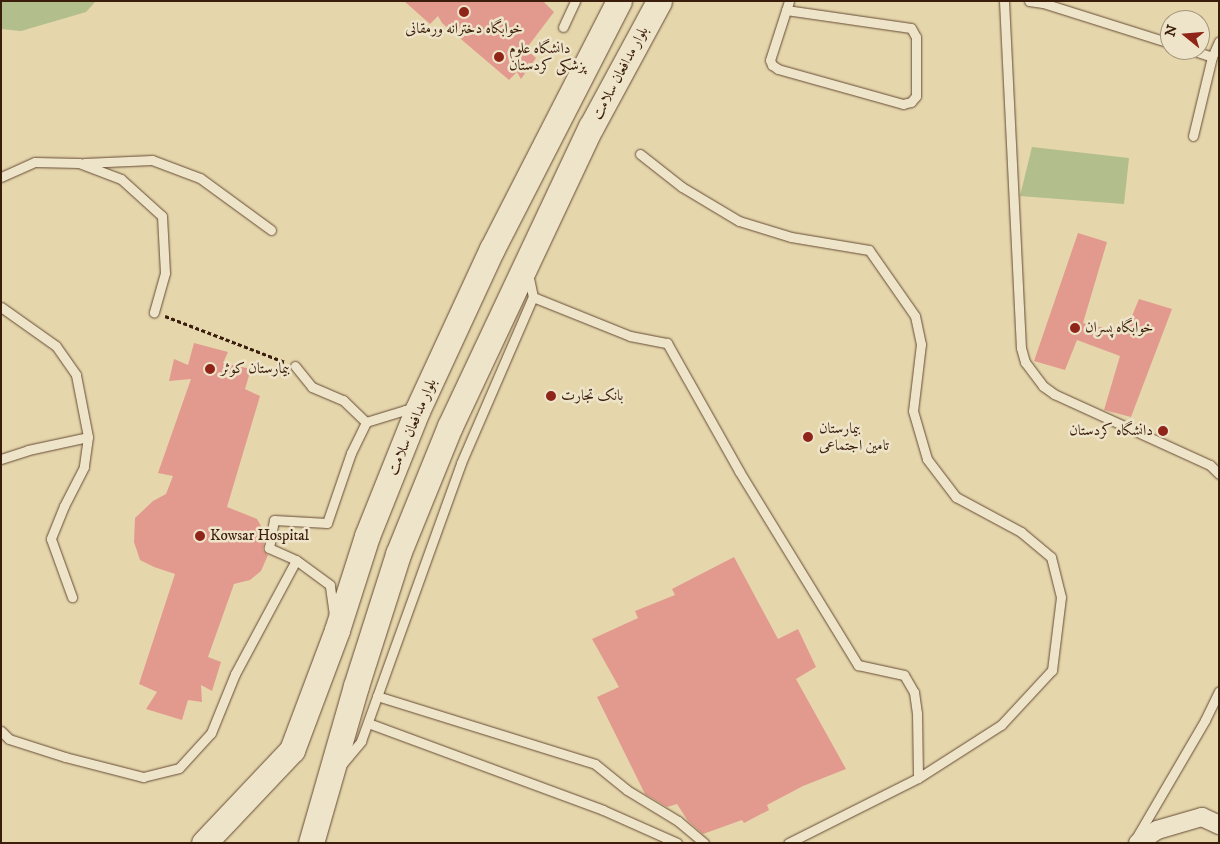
<!DOCTYPE html>
<meta charset="utf-8">
<style>
body{margin:0}
#map{position:relative;width:1220px;height:844px;overflow:hidden;background:#e5d6ac;font-family:"IM FELL DW Pica",Amiri,serif}
div>[style]{position:absolute}
.green>*{inset:0;background:#b2be8b}
.building>*{inset:0;background:#e39a8e}
.path>*{height:3px;margin-top:-1.5px;transform-origin:0;background:repeating-linear-gradient(90deg,#3b1d0c 0 4px,transparent 0 6.5px)}
.roads{filter:drop-shadow(0 0 1px #664b34) drop-shadow(0 0 1px #664b34)}
.service>*{height:9px;margin:-4.5px;padding:0 4.5px;transform-origin:4.5px;border-radius:4.5px;background:#eee4c9}
.minor>*{height:18px;margin:-9px;padding:0 9px;transform-origin:9px;border-radius:9px;background:#eee4c9}
.secondary>*{height:25px;margin:-12.5px;padding:0 12.5px;transform-origin:12.5px;border-radius:12.5px;background:#eee4c9}
.dots>*{width:14px;height:14px;translate:-50% -50%;box-sizing:border-box;border:2px solid #eee4c9;border-radius:50%}
span{translate:-50% -50%;white-space:nowrap;text-align:center;line-height:1.15;-webkit-text-stroke:5px #eee4c9;paint-order:stroke}
.poi-label{font-size:15px;color:#3b1d0c}
.left{translate:0 -50%;text-align:left}
.right{translate:-100% -50%;text-align:right}
.street-label{font-size:15px;color:#3b1d0c}
.frame{position:absolute;inset:0;border:2px solid #3b1d0c;pointer-events:none}
.north{position:absolute;left:1160px;top:10px;width:50px;height:50px;box-sizing:border-box;background:#eee4c9;border:1px solid #a6947d;border-radius:50%;rotate:287deg;font-size:14px;font-weight:700;line-height:20px;text-align:center;color:#3b1d0c}
.north::after{content:'';display:block;margin:auto;width:18px;height:22px;background:#8f2418;clip-path:polygon(50% 0,100% 100%,50% 72%,0 100%)}
</style>
<div id="map">
<div class="green">
<i style="clip-path:polygon(1px 1px,96px 1px,86px 12px,21px 31px,1px 29px)"></i>
<i style="clip-path:polygon(1032px 147px,1129px 158px,1124px 204px,1020px 196px)"></i>
</div>
<div class="building">
<i style="clip-path:polygon(404px 1px,543px 1px,554px 12px,526px 49px,536px 58px,521px 79px,517px 72px,509px 80px,442px 23px,438px 16px,430px 24px)"></i>
<i style="clip-path:polygon(1078px 233px,1107px 242px,1083px 323px,1125px 333px,1139px 299px,1172px 309px,1131px 417px,1104px 410px,1120px 356px,1077px 340px,1065px 370px,1034px 361px)"></i>
<i style="clip-path:polygon(194px 343px,228px 352px,223px 363px,251px 369px,245px 389px,260px 396px,227px 507px,257px 519px,265px 533px,263px 550px,268px 555px,261px 571px,250px 580px,234px 584px,208px 657px,221px 662px,212px 691px,201px 685px,202px 702px,188px 700px,182px 720px,146px 709px,157px 692px,139px 684px,175px 574px,154px 567px,140px 560px,134px 542px,135px 518px,153px 501px,166px 494px,173px 476px,158px 473px,191px 379px,169px 381px,174px 359px,188px 365px)"></i>
<i style="clip-path:polygon(734px 557px,778px 639px,798px 629px,816px 667px,796px 679px,846px 769px,803px 786px,767px 805px,769px 810px,744px 823px,742px 820px,703px 834px,688px 821px,677px 804px,667px 807px,645px 794px,597px 697px,619px 687px,592px 639px,638px 618px,635px 611px,675px 595px,672px 589px)"></i>
</div>
<div class="path">
<i style="left:165px;top:316px;width:129px;rotate:21deg"></i>
</div>
<div class="roads">
<div class="service">
<i style="left:1004px;top:1px;width:347px;rotate:87.2deg"></i>
<i style="left:1021px;top:348px;width:15px;rotate:74deg"></i>
<i style="left:1025px;top:362px;width:30px;rotate:53deg"></i>
<i style="left:1043px;top:386px;width:14px;rotate:36deg"></i>
<i style="left:1054px;top:394px;width:171px;rotate:24.5deg"></i>
<i style="left:1210px;top:465px;width:13px;rotate:45deg"></i>
<i style="left:1029px;top:1px;width:14px;rotate:8deg"></i>
<i style="left:1043px;top:3px;width:133px;rotate:17.5deg"></i>
<i style="left:786px;top:10px;width:126px;rotate:8.2deg"></i>
<i style="left:911px;top:28px;width:10px;rotate:61deg"></i>
<i style="left:916px;top:37px;width:59px;rotate:90deg"></i>
<i style="left:916px;top:96px;width:8px;rotate:130deg"></i>
<i style="left:911px;top:102px;width:8px;rotate:166deg"></i>
<i style="left:903px;top:104px;width:130px;rotate:-164.4deg"></i>
<i style="left:778px;top:69px;width:7px;rotate:-146deg"></i>
<i style="left:772px;top:65px;width:5px;rotate:-112deg"></i>
<i style="left:770px;top:60px;width:62px;rotate:-72.1deg"></i>
<i style="left:563px;top:27px;width:29px;rotate:-65deg"></i>
<i style="left:1191px;top:50px;width:22px;rotate:18deg"></i>
<i style="left:1193px;top:136px;width:81px;rotate:-76.5deg"></i>
<i style="left:1212px;top:57px;width:17px;rotate:-66deg"></i>
<i style="left:640px;top:154px;width:53px;rotate:38.2deg"></i>
<i style="left:682px;top:187px;width:66px;rotate:30.8deg"></i>
<i style="left:739px;top:221px;width:54px;rotate:17.1deg"></i>
<i style="left:791px;top:237px;width:79px;rotate:9.5deg"></i>
<i style="left:869px;top:250px;width:80px;rotate:55.1deg"></i>
<i style="left:915px;top:316px;width:29px;rotate:78deg"></i>
<i style="left:921px;top:344px;width:67px;rotate:96.8deg"></i>
<i style="left:913px;top:411px;width:50px;rotate:73.7deg"></i>
<i style="left:927px;top:459px;width:48px;rotate:52.7deg"></i>
<i style="left:956px;top:497px;width:74px;rotate:28.3deg"></i>
<i style="left:1021px;top:532px;width:39px;rotate:40deg"></i>
<i style="left:1051px;top:557px;width:41px;rotate:76deg"></i>
<i style="left:1061px;top:597px;width:74px;rotate:97deg"></i>
<i style="left:1052px;top:670px;width:75px;rotate:132.8deg"></i>
<i style="left:1001px;top:725px;width:98px;rotate:147.4deg"></i>
<i style="left:84px;top:163px;width:68px;rotate:-2.5deg"></i>
<i style="left:152px;top:160px;width:51px;rotate:20.6deg"></i>
<i style="left:200px;top:178px;width:88px;rotate:36.2deg"></i>
<i style="left:1px;top:177px;width:37px;rotate:-24deg"></i>
<i style="left:35px;top:162px;width:44px;rotate:1.3deg"></i>
<i style="left:79px;top:163px;width:45px;rotate:20.9deg"></i>
<i style="left:121px;top:179px;width:55px;rotate:42.1deg"></i>
<i style="left:162px;top:216px;width:57px;rotate:87deg"></i>
<i style="left:165px;top:273px;width:41px;rotate:105.8deg"></i>
<i style="left:533px;top:297px;width:105px;rotate:21.9deg"></i>
<i style="left:630px;top:336px;width:38px;rotate:11deg"></i>
<i style="left:667px;top:343px;width:147px;rotate:60.6deg"></i>
<i style="left:739px;top:471px;width:228px;rotate:58.5deg"></i>
<i style="left:858px;top:665px;width:47px;rotate:12.3deg"></i>
<i style="left:904px;top:675px;width:20px;rotate:60deg"></i>
<i style="left:914px;top:692px;width:21px;rotate:82deg"></i>
<i style="left:917px;top:713px;width:65px;rotate:89.1deg"></i>
<i style="left:918px;top:778px;width:145px;rotate:153.4deg"></i>
<i style="left:1px;top:307px;width:67px;rotate:35.3deg"></i>
<i style="left:56px;top:346px;width:35px;rotate:55deg"></i>
<i style="left:76px;top:375px;width:63px;rotate:79deg"></i>
<i style="left:88px;top:437px;width:30px;rotate:98deg"></i>
<i style="left:84px;top:467px;width:44px;rotate:117.1deg"></i>
<i style="left:64px;top:506px;width:35px;rotate:112deg"></i>
<i style="left:51px;top:539px;width:62px;rotate:70.1deg"></i>
<i style="left:295px;top:366px;width:27px;rotate:51deg"></i>
<i style="left:312px;top:387px;width:34px;rotate:23deg"></i>
<i style="left:343px;top:400px;width:32px;rotate:44deg"></i>
<i style="left:1px;top:459px;width:28px;rotate:-18deg"></i>
<i style="left:28px;top:450px;width:61px;rotate:-12.2deg"></i>
<i style="left:334px;top:615px;width:30px;rotate:-98deg"></i>
<i style="left:330px;top:585px;width:42px;rotate:-143.7deg"></i>
<i style="left:296px;top:560px;width:30px;rotate:-156deg"></i>
<i style="left:269px;top:548px;width:28px;rotate:-80deg"></i>
<i style="left:274px;top:520px;width:53px;rotate:3.2deg"></i>
<i style="left:327px;top:523px;width:74px;rotate:-71.1deg"></i>
<i style="left:351px;top:453px;width:34px;rotate:-64deg"></i>
<i style="left:366px;top:422px;width:41px;rotate:-17.1deg"></i>
<i style="left:405px;top:410px;width:10px;rotate:6deg"></i>
<i style="left:377px;top:696px;width:228px;rotate:17.3deg"></i>
<i style="left:595px;top:764px;width:41px;rotate:39.1deg"></i>
<i style="left:627px;top:790px;width:60px;rotate:31.3deg"></i>
<i style="left:678px;top:821px;width:34px;rotate:40deg"></i>
<i style="left:368px;top:723px;width:251px;rotate:20.3deg"></i>
<i style="left:603px;top:810px;width:81px;rotate:24deg"></i>
<i style="left:1px;top:731px;width:11px;rotate:45deg"></i>
<i style="left:9px;top:739px;width:59px;rotate:17.8deg"></i>
<i style="left:65px;top:757px;width:81px;rotate:14.4deg"></i>
<i style="left:143px;top:777px;width:37px;rotate:-14deg"></i>
<i style="left:179px;top:768px;width:47px;rotate:-47.6deg"></i>
<i style="left:211px;top:733px;width:64px;rotate:-67.9deg"></i>
<i style="left:235px;top:674px;width:129px;rotate:-61.8deg"></i>
<i style="left:342px;top:764px;width:30px;rotate:-50deg"></i>
<i style="left:361px;top:741px;width:295px;rotate:-70.2deg"></i>
<i style="left:461px;top:463px;width:181px;rotate:-66.6deg"></i>
<i style="left:533px;top:297px;width:24px;rotate:-102deg"></i>
<i style="left:1135px;top:840px;width:139px;rotate:-59.7deg"></i>
<i style="left:1205px;top:720px;width:32px;rotate:-64deg"></i>
</div>
<div class="minor">
<i style="left:1138px;top:843px;width:23px;rotate:-34deg"></i>
<i style="left:1157px;top:830px;width:47px;rotate:-16.1deg"></i>
<i style="left:1202px;top:817px;width:19px;rotate:25deg"></i>
</div>
<div class="secondary">
<i style="left:204px;top:843px;width:128px;rotate:-46.6deg"></i>
<i style="left:292px;top:750px;width:128px;rotate:-69.4deg"></i>
<i style="left:337px;top:630px;width:99px;rotate:-72.3deg"></i>
<i style="left:367px;top:536px;width:135px;rotate:-68.2deg"></i>
<i style="left:417px;top:411px;width:179px;rotate:-65.2deg"></i>
<i style="left:492px;top:249px;width:279px;rotate:-62.9deg"></i>
<i style="left:311px;top:843px;width:163px;rotate:-74deg"></i>
<i style="left:356px;top:686px;width:139px;rotate:-72.3deg"></i>
<i style="left:398px;top:554px;width:138px;rotate:-67.9deg"></i>
<i style="left:450px;top:426px;width:331px;rotate:-64.8deg"></i>
<i style="left:591px;top:127px;width:143px;rotate:-61.6deg"></i>
</div>
</div>
<div class="dots">
<i style="left:464px;top:12px;background:#8f2418"></i>
<i style="left:499px;top:57px;background:#8f2418"></i>
<i style="left:1075px;top:328px;background:#8f2418"></i>
<i style="left:210px;top:369px;background:#8f2418"></i>
<i style="left:551px;top:396px;background:#8f2418"></i>
<i style="left:1163px;top:431px;background:#8f2418"></i>
<i style="left:808px;top:437px;background:#8f2418"></i>
<i style="left:200px;top:536px;background:#8f2418"></i>
</div>
<div class="poi-label">
<span style="left:464px;top:29px">خوابگاه دخترانه ورمقانی</span>
<span class="left" style="left:509px;top:57px">دانشگاه علوم<br>پزشکی کردستان</span>
<span class="left" style="left:1085px;top:328px">خوابگاه پسران</span>
<span class="left" style="left:221px;top:369px">بیمارستان کوثر</span>
<span class="left" style="left:561px;top:396px">بانک تجارت</span>
<span class="left" style="left:819px;top:437px">بیمارستان<br>تامین اجتماعی</span>
<span class="right" style="left:1153px;top:431px">دانشگاه کردستان</span>
<span class="left" style="left:210px;top:536px">Kowsar Hospital</span>
</div>
<div class="street-label">
<span style="left:620px;top:73px;rotate:-62deg">بلوار مدافعان سلامت</span>
<span style="left:412px;top:427px;rotate:-67deg">بلوار مدافعان سلامت</span>
</div>
<div class="frame"></div>
<div class="north">N</div>
</div>
